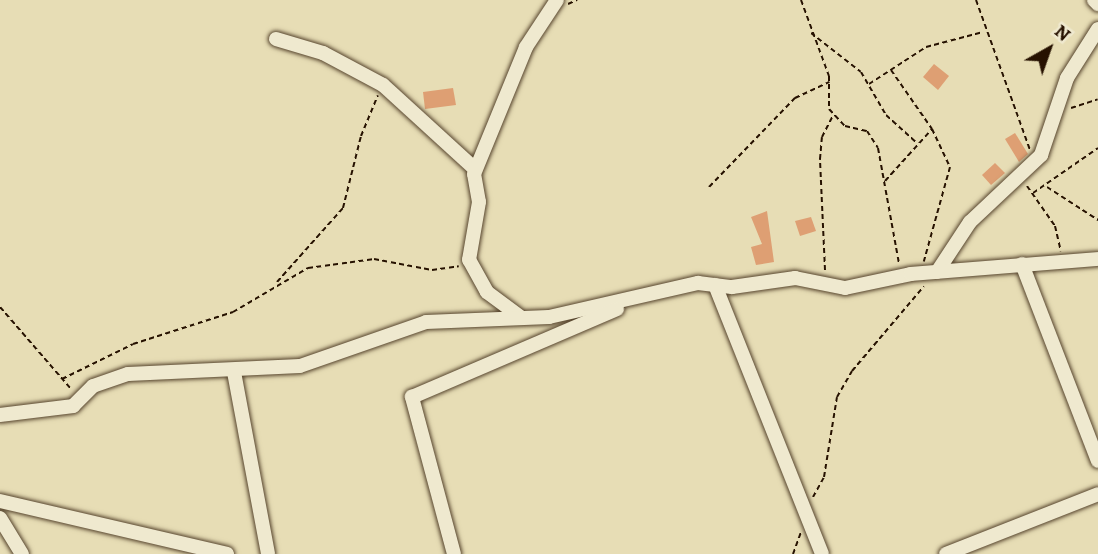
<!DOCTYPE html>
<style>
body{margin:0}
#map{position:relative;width:1098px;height:554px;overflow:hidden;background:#e7ddb5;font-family:Alegreya,serif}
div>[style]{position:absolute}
.building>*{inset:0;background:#de9f73}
.path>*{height:2px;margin-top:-1px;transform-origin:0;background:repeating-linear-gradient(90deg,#261100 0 5px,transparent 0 8.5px)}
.roads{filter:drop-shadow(0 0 2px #56442d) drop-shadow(0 0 2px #56442d)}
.minor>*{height:14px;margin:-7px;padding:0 7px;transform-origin:7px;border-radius:7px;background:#efe9cf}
span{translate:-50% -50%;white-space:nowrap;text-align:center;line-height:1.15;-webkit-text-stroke:5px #efe9cf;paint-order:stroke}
.north{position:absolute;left:1014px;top:14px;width:70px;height:70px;-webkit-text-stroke:5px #efe9cf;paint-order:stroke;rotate:40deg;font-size:19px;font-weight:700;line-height:28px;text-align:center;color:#261100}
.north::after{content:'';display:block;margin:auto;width:24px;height:32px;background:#261100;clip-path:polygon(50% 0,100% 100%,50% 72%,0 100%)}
</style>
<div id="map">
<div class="building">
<i style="clip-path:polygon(934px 64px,949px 76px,938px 90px,923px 77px)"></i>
<i style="clip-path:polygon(453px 88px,456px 105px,425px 109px,423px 92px)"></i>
<i style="clip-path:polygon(1015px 133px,1028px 154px,1019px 162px,1005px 139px)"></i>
<i style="clip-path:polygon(995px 163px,1005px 173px,991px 185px,982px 175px)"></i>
<i style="clip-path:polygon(767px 211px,774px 262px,756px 265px,751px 247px,762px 244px,751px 217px)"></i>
<i style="clip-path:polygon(811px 217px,816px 231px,800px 236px,795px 221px)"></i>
</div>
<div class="path">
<i style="left:801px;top:0;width:81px;rotate:69.8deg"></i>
<i style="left:829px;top:76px;width:33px;rotate:90deg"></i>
<i style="left:829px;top:109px;width:23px;rotate:47deg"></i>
<i style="left:845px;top:126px;width:23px;rotate:13deg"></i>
<i style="left:867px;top:131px;width:20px;rotate:57deg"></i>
<i style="left:878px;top:148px;width:118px;rotate:79.7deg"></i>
<i style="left:976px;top:0;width:159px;rotate:70.2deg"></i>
<i style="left:568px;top:4px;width:10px;rotate:-24deg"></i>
<i style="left:811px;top:33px;width:63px;rotate:38deg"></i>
<i style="left:861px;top:72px;width:50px;rotate:59.8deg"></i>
<i style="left:886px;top:115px;width:42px;rotate:42.1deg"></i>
<i style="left:891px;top:70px;width:72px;rotate:55.2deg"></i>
<i style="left:932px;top:129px;width:42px;rotate:64.7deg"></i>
<i style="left:950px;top:167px;width:98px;rotate:105.5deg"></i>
<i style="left:869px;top:84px;width:68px;rotate:-33deg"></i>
<i style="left:926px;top:47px;width:59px;rotate:-14.7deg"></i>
<i style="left:1071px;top:108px;width:28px;rotate:-18deg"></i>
<i style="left:885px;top:181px;width:70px;rotate:-47.9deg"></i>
<i style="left:1027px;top:186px;width:49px;rotate:55deg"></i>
<i style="left:1055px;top:226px;width:26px;rotate:77deg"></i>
<i style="left:709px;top:187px;width:124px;rotate:-46deg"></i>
<i style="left:795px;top:98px;width:38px;rotate:-25deg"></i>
<i style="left:1047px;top:187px;width:61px;rotate:32.9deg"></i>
<i style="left:1033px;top:193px;width:79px;rotate:-34.7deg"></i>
<i style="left:825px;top:270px;width:111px;rotate:-92.6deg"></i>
<i style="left:820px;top:159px;width:22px;rotate:-85deg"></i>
<i style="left:822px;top:137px;width:25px;rotate:-63deg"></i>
<i style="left:277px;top:282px;width:99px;rotate:-48.3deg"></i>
<i style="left:343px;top:208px;width:74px;rotate:-76deg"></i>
<i style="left:361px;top:136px;width:44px;rotate:-67.5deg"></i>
<i style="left:0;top:307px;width:108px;rotate:49.1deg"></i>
<i style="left:62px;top:379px;width:79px;rotate:-26.2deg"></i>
<i style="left:133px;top:344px;width:105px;rotate:-17.7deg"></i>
<i style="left:233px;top:312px;width:87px;rotate:-30.4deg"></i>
<i style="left:308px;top:268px;width:67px;rotate:-7.8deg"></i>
<i style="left:374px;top:259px;width:59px;rotate:10.7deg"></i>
<i style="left:432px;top:270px;width:27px;rotate:-8deg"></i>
<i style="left:813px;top:497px;width:23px;rotate:-61deg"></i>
<i style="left:824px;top:477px;width:81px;rotate:-80.8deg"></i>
<i style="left:837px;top:397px;width:30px;rotate:-60deg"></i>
<i style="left:852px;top:371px;width:111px;rotate:-49.7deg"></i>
<i style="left:793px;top:554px;width:23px;rotate:-70deg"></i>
</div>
<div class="roads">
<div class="minor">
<i style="left:1094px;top:0;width:6px;rotate:45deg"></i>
<i style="left:276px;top:39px;width:49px;rotate:16.6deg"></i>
<i style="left:323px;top:53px;width:68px;rotate:28.1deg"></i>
<i style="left:383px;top:85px;width:125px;rotate:42.4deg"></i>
<i style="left:1022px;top:264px;width:211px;rotate:68.9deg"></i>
<i style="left:937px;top:272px;width:60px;rotate:-56.6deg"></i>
<i style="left:970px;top:222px;width:98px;rotate:-43.3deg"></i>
<i style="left:1041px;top:155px;width:81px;rotate:-71.3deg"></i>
<i style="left:1067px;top:78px;width:58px;rotate:-57.7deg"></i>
<i style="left:715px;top:285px;width:289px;rotate:68.3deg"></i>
<i style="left:522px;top:318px;width:44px;rotate:-143.4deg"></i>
<i style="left:487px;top:292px;width:37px;rotate:-119deg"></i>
<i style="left:469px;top:260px;width:59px;rotate:-80.2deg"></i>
<i style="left:479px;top:202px;width:28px;rotate:-100deg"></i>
<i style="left:474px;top:174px;width:137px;rotate:-67.7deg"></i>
<i style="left:526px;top:47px;width:56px;rotate:-56.6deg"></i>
<i style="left:234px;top:372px;width:185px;rotate:79.4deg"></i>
<i style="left:0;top:415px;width:74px;rotate:-7deg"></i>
<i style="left:73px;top:406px;width:28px;rotate:-45deg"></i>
<i style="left:93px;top:386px;width:37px;rotate:-19deg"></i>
<i style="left:128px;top:374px;width:172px;rotate:-2.7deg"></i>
<i style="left:300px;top:366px;width:133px;rotate:-19.2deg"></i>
<i style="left:426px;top:322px;width:123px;rotate:-2.3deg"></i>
<i style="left:549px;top:317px;width:153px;rotate:-12.9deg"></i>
<i style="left:698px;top:283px;width:34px;rotate:7deg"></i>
<i style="left:732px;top:287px;width:64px;rotate:-8.1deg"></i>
<i style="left:795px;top:278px;width:51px;rotate:11.3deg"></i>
<i style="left:845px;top:288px;width:67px;rotate:-12deg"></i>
<i style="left:911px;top:274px;width:188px;rotate:-4.6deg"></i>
<i style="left:0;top:501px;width:233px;rotate:13.1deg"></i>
<i style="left:0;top:518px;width:42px;rotate:58.6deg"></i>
<i style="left:454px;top:554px;width:163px;rotate:-105deg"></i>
<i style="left:412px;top:397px;width:223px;rotate:-23.2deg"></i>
<i style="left:946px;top:554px;width:163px;rotate:-21.5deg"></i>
</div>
</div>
<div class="north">N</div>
</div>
